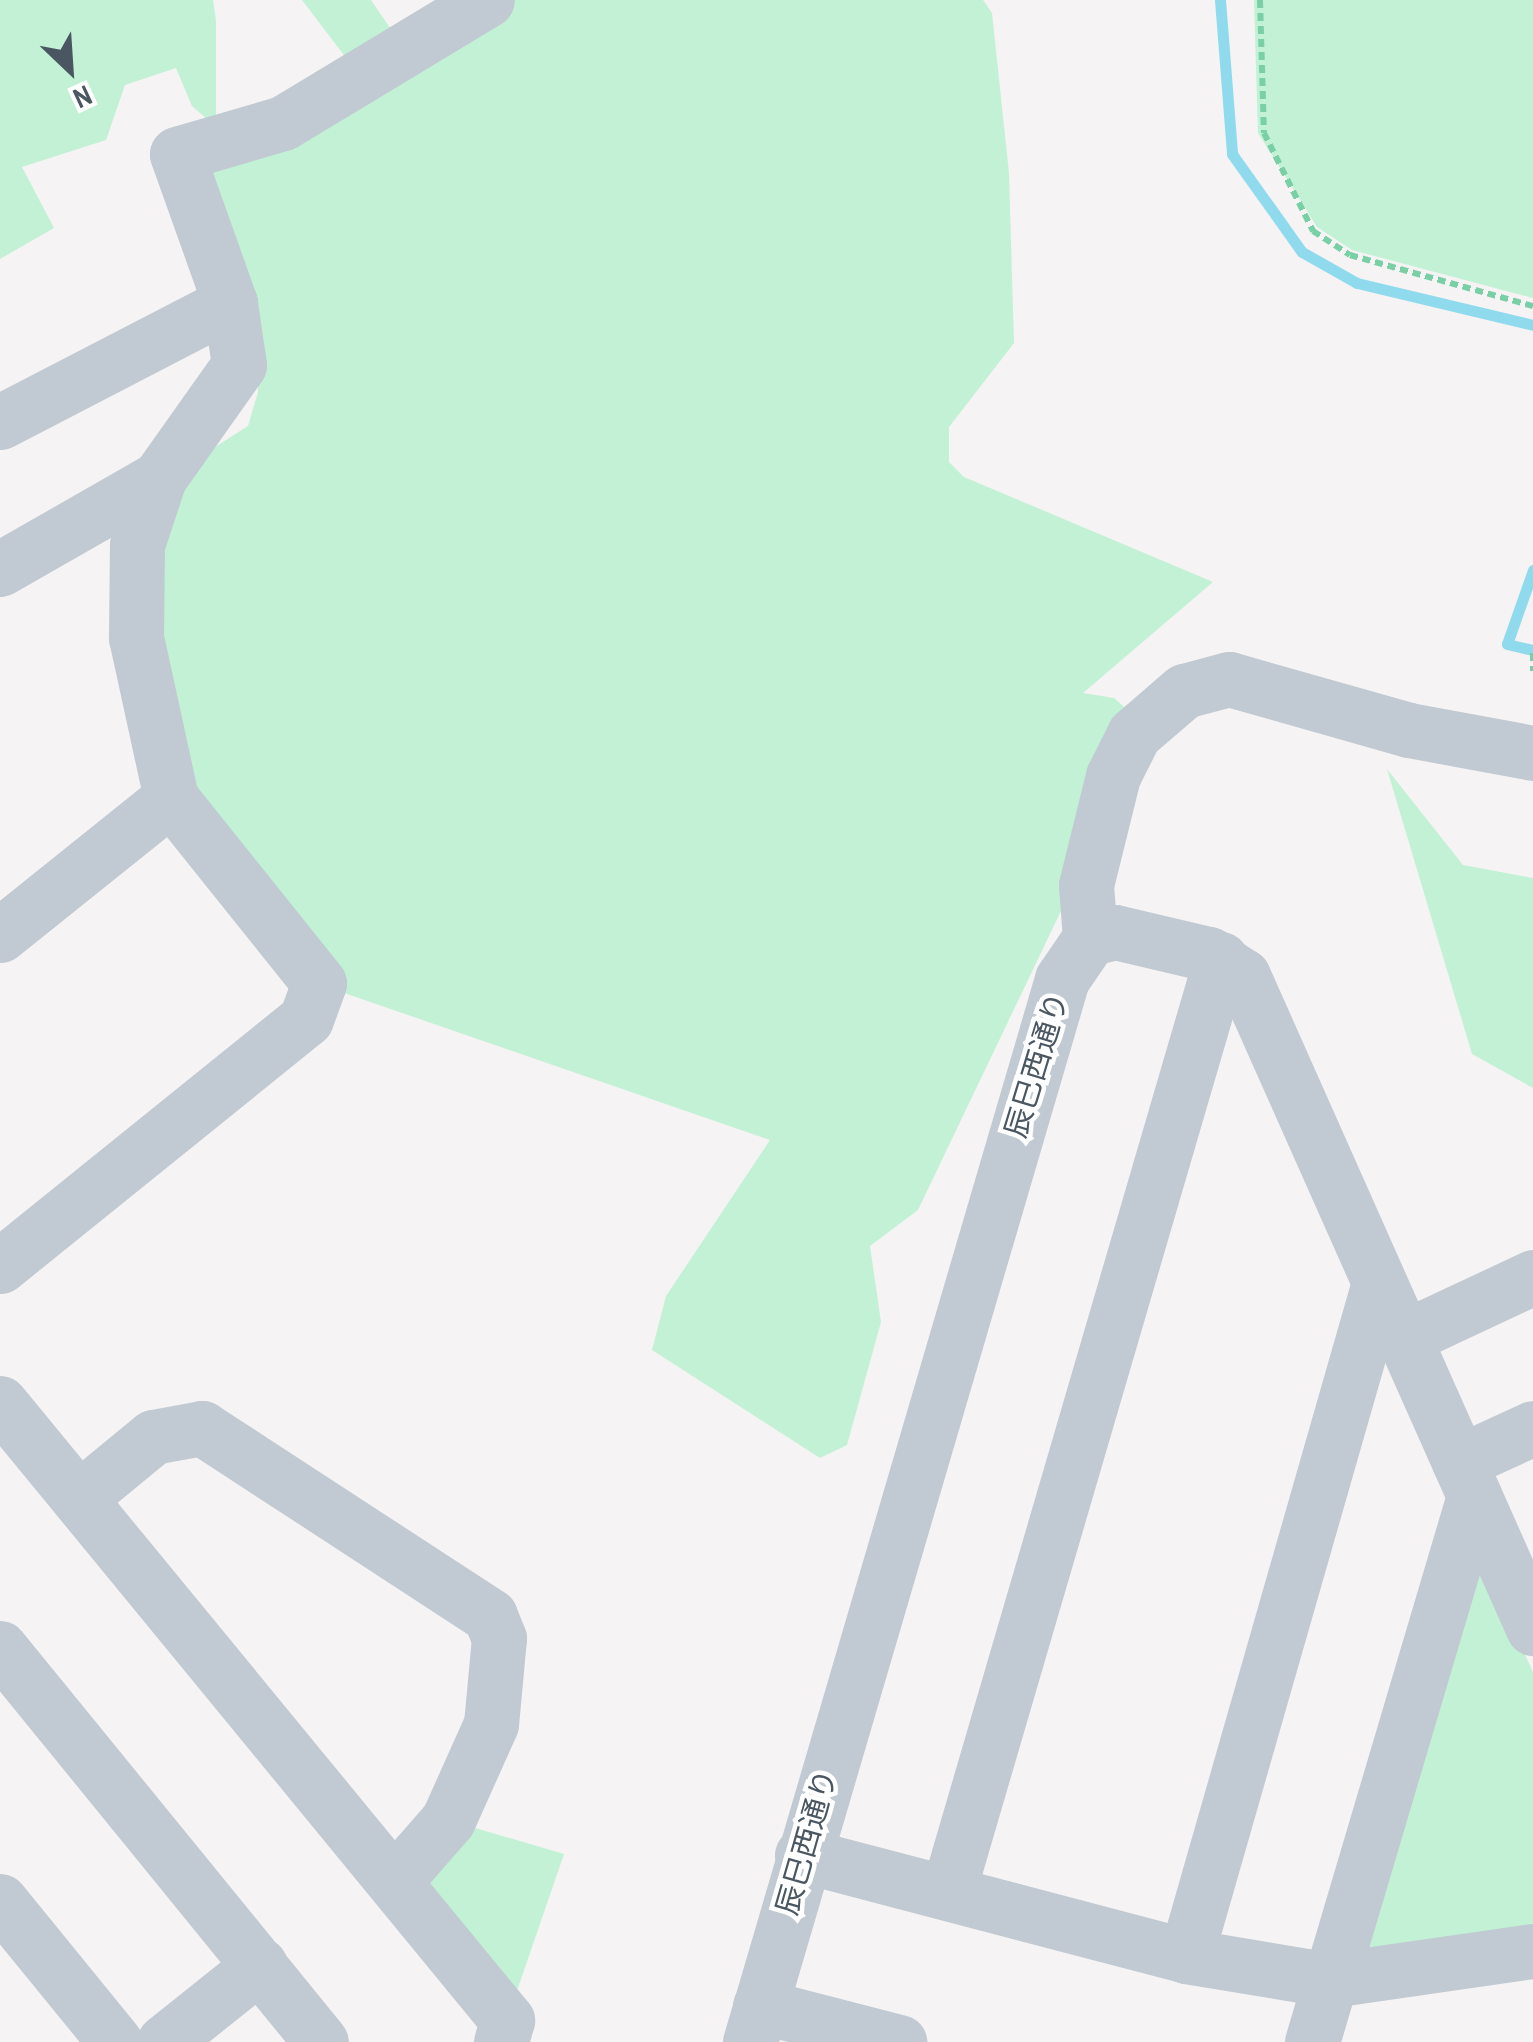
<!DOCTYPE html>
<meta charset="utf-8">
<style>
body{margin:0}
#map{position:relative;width:1533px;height:2042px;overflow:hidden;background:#f5f3f3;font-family:"Archivo Narrow","Noto Sans JP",sans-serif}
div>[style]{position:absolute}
.green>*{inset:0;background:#c3f1d5}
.stream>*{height:11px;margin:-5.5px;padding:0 5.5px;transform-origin:5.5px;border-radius:5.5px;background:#90daee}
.path>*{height:6px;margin-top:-3px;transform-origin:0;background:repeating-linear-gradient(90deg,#7ad0a6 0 8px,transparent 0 13px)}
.minor>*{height:55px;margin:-27.5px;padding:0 27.5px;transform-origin:27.5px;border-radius:27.5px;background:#c1cad2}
span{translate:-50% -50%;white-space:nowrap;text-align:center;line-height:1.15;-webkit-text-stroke:9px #fff;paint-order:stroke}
.street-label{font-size:30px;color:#4a5661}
.north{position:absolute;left:20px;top:20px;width:100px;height:100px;-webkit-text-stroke:8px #fff;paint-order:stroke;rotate:155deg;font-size:28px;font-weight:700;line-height:40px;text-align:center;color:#4a5661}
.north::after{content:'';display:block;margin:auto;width:35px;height:45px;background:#4a5661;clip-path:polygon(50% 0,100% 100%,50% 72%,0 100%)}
</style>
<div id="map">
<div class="green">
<i style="clip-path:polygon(0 0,213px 0,216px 21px,216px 127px,192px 106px,176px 68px,125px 85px,106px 140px,22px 167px,54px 228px,0 259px)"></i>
<i style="clip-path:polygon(302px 0,371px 0,401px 44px,356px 71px)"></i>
<i style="clip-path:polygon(513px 0,983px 0,992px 13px,1009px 173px,1014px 343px,949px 427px,949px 462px,964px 477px,1213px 582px,1083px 693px,1114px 698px,1133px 715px,1071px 890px,918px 1210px,870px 1246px,881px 1322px,847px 1445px,820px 1458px,652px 1350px,666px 1296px,770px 1140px,324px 986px,215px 845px,150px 689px,155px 524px,182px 468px,248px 426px,258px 392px,257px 350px,198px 164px)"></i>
<i style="clip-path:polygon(1254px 0,1533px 0,1533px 298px,1352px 250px,1317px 227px,1258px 133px)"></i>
<i style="clip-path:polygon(1387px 769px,1463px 865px,1533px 878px,1533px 1088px,1472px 1054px)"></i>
<i style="clip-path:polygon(1483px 1563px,1533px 1672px,1533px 1936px,1366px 1963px,1353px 1945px)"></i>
<i style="clip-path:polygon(448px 1820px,564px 1854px,507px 2020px,394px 1882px)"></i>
</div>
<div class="stream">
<i style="left:1220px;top:0;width:154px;rotate:85.5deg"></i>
<i style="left:1232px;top:154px;width:120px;rotate:54.5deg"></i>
<i style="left:1302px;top:252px;width:63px;rotate:29.4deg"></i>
<i style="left:1357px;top:283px;width:181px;rotate:13.4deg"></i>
<i style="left:1533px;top:570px;width:78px;rotate:109.4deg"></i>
<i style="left:1507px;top:644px;width:27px;rotate:13deg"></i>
</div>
<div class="path">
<i style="left:1260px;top:0;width:133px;rotate:88.3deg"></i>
<i style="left:1264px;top:133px;width:110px;rotate:63.4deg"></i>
<i style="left:1313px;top:231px;width:44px;rotate:33deg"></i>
<i style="left:1350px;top:255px;width:190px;rotate:15.6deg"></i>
<i style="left:1533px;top:653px;width:18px;rotate:90deg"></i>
</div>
<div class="minor">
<i style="left:0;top:422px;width:259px;rotate:-27.4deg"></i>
<i style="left:0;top:569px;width:183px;rotate:-29.8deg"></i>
<i style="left:0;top:935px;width:219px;rotate:-38.7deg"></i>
<i style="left:1090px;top:938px;width:53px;rotate:-94.3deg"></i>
<i style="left:1086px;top:885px;width:112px;rotate:-76.1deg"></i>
<i style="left:1113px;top:776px;width:47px;rotate:-63.4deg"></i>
<i style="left:1134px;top:734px;width:66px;rotate:-40.7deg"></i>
<i style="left:1184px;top:691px;width:47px;rotate:-14.9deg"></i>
<i style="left:1229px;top:679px;width:187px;rotate:15.8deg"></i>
<i style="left:1409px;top:730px;width:126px;rotate:10.5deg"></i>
<i style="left:0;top:1266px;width:393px;rotate:-38.9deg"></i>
<i style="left:306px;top:1019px;width:38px;rotate:-70deg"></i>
<i style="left:319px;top:983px;width:237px;rotate:-128.7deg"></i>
<i style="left:171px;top:798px;width:164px;rotate:-102.3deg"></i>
<i style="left:136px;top:638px;width:93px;rotate:-89.4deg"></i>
<i style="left:137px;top:545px;width:71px;rotate:-71.8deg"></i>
<i style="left:159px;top:478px;width:138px;rotate:-54.7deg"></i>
<i style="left:239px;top:365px;width:63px;rotate:-98.3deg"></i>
<i style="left:230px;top:303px;width:158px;rotate:-109.6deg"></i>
<i style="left:177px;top:154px;width:110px;rotate:-16.3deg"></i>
<i style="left:283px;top:123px;width:238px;rotate:-31.1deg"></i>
<i style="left:1403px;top:1338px;width:144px;rotate:-25.1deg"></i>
<i style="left:0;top:1403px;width:799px;rotate:50.59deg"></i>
<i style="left:507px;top:2020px;width:23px;rotate:105deg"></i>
<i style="left:1459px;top:1462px;width:81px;rotate:-24.7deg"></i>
<i style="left:79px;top:1498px;width:96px;rotate:-39.5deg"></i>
<i style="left:153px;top:1437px;width:50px;rotate:-10.4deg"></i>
<i style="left:202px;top:1428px;width:344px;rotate:33.1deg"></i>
<i style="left:490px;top:1616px;width:24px;rotate:68deg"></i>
<i style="left:499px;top:1638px;width:86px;rotate:95.3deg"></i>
<i style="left:491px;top:1724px;width:105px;rotate:114.1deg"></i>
<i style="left:448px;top:1820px;width:82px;rotate:131.1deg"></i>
<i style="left:0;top:1648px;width:508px;rotate:50.83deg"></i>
<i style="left:802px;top:1855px;width:397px;rotate:14.7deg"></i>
<i style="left:1186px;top:1956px;width:147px;rotate:9.4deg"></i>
<i style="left:1331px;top:1980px;width:204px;rotate:-8.2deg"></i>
<i style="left:948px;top:1892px;width:972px;rotate:-73.69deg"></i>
<i style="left:0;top:1901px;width:182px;rotate:50.8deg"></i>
<i style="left:1186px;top:1956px;width:700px;rotate:-74deg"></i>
<i style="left:760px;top:2006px;width:144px;rotate:14.5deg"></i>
<i style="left:164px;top:2042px;width:123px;rotate:-38.7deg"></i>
<i style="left:750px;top:2042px;width:1108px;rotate:-73.64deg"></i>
<i style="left:1062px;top:979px;width:50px;rotate:-55.7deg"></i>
<i style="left:1090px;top:938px;width:26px;rotate:-13deg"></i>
<i style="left:1115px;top:932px;width:97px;rotate:13.2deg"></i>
<i style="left:1209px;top:954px;width:40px;rotate:32.9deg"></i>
<i style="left:1243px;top:976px;width:714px;rotate:66.02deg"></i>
<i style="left:1312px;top:2042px;width:570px;rotate:-73.47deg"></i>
</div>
<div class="street-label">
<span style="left:1036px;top:1065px;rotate:-73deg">辰巳西通り</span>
<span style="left:806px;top:1842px;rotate:-74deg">辰巳西通り</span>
</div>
<div class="north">N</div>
</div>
